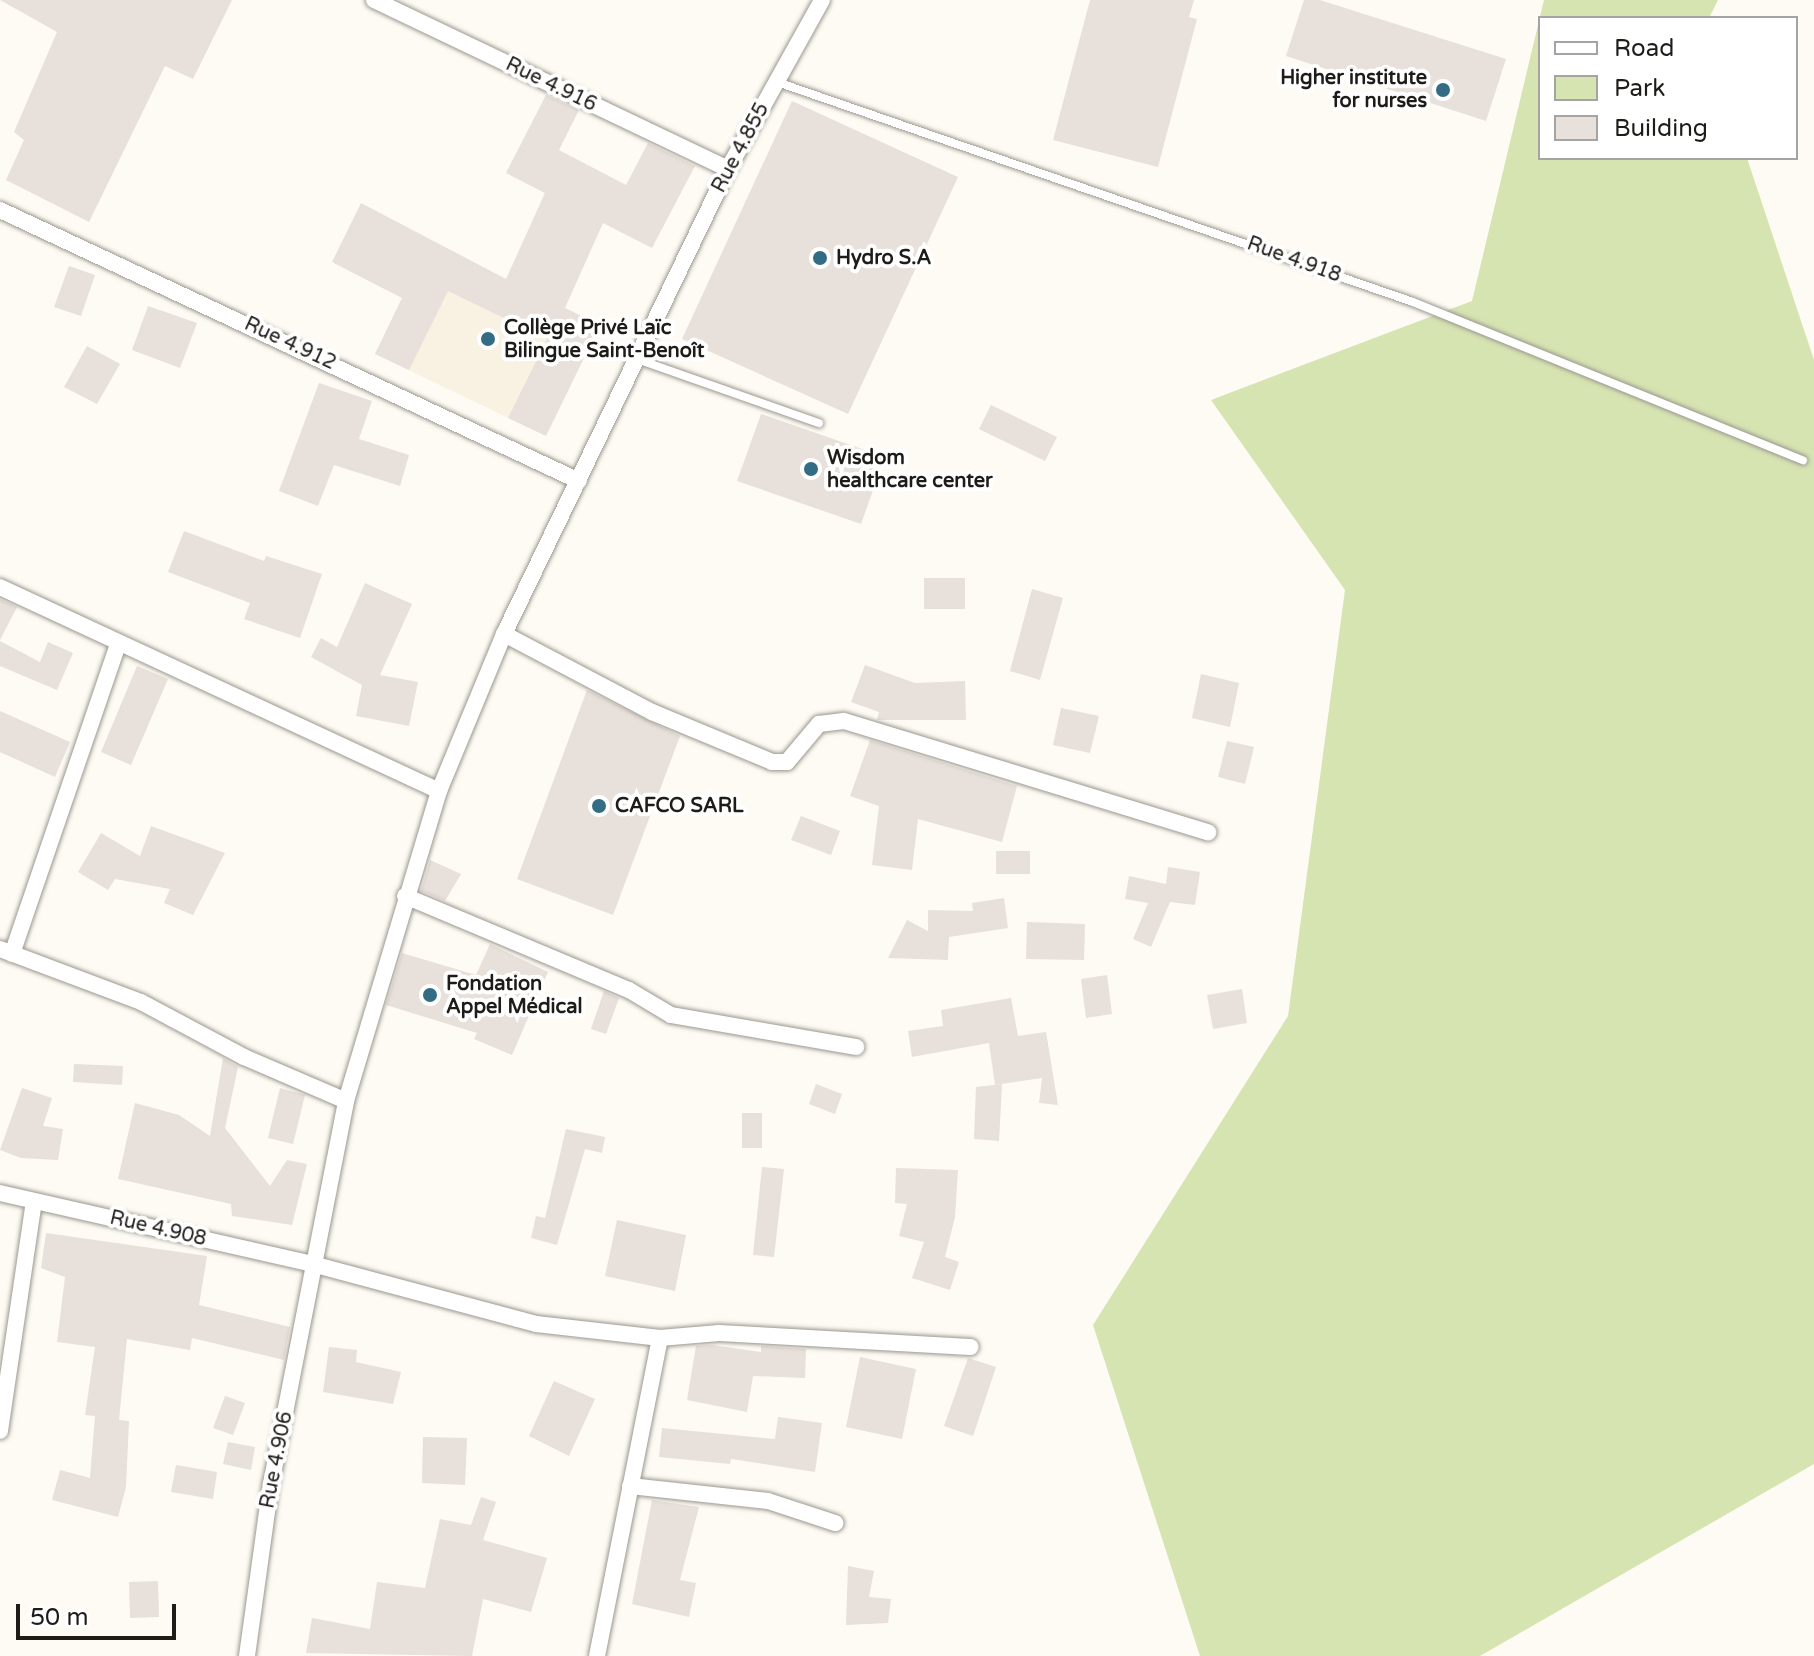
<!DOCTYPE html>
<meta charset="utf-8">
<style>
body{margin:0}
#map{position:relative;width:1814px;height:1656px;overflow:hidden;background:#fefbf4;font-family:"Varela Round",sans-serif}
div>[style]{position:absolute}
.built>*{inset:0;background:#f9f2e2}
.green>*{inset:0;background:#d6e4b2}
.building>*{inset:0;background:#e8e0da}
.roads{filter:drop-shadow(0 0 2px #9b978f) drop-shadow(0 0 2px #9b978f)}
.service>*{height:8px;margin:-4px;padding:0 4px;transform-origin:4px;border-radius:4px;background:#fff}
.minor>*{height:16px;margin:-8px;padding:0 8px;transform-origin:8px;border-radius:8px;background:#fff}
.dots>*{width:22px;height:22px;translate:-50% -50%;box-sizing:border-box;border:4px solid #fff;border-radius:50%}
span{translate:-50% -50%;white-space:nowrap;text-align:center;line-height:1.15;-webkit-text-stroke:8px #fff;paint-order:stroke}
.poi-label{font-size:20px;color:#1e1c19;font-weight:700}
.right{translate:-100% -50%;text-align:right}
.left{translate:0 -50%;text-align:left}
.street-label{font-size:20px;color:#1e1c19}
.legend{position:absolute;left:1538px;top:16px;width:260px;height:144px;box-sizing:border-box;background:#fff;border:2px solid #a5a4a3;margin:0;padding:10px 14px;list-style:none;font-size:24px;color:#1e1c19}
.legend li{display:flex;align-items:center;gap:16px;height:40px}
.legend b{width:40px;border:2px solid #a5a4a3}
.scale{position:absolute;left:16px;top:1604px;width:160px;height:36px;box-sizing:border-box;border:4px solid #1e1c19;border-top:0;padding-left:10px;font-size:24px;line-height:28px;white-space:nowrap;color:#1e1c19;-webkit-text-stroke:6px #fff;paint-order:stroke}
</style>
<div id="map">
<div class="built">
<i style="clip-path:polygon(430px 242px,600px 325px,546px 436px,375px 354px)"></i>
</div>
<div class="green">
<i style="clip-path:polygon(1544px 0,1718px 0,1709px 18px,1540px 18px,1540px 158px,1747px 158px,1814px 360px,1814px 1464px,1480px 1656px,1200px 1656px,1093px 1325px,1288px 1016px,1345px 590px,1211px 400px,1472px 301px)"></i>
</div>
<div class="building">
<i style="clip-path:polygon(0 0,232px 0,193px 79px,165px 66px,89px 222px,6px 180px,24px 140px,14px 132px,57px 32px)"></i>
<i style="clip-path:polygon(1090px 0,1194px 0,1189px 17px,1197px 19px,1158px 167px,1053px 140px)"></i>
<i style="clip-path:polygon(1304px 0,1320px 0,1506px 59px,1486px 121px,1286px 56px)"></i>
<i style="clip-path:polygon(546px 95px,579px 110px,559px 150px,626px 185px,648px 143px,695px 166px,652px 248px,603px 223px,565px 308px,600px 325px,546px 436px,508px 418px,547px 339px,448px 291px,409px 370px,375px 354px,402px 298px,332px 262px,361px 203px,506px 279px,545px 193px,506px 173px)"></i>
<i style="clip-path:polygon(792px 101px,958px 177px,848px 414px,682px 339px)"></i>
<i style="clip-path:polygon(69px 266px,95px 275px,81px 316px,54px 307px)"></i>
<i style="clip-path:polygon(148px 306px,197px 323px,180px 368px,132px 350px)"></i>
<i style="clip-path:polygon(87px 346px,120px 364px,97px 404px,64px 387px)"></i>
<i style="clip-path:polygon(319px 383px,372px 401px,359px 439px,409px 455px,400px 486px,334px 465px,318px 506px,279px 491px)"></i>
<i style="clip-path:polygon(991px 405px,1057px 437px,1045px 461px,979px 429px)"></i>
<i style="clip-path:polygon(761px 414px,885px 457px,861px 524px,737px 481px)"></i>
<i style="clip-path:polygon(184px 531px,264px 561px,266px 556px,322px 574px,300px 638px,244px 619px,250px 603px,168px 572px)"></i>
<i style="clip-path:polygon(924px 578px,965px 578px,965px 609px,924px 609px)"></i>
<i style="clip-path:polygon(365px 583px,412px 604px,380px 675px,418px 682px,409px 726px,356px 716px,362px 685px,311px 657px,321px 638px,337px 647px)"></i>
<i style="clip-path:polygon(1032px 589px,1063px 598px,1040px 680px,1010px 671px)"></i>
<i style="clip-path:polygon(0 599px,17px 607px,0 640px)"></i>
<i style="clip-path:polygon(0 641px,40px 662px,48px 642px,73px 653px,57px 690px,0 666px)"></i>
<i style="clip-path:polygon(865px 665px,915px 683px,965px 681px,966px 720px,877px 720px,879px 712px,851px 702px)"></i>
<i style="clip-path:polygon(137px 666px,168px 679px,131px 765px,101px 752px)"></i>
<i style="clip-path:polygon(1201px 674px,1239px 683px,1230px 727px,1192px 718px)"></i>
<i style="clip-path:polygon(587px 690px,680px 736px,613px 915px,517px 879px)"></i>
<i style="clip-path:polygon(1061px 708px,1099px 716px,1090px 753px,1053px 745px)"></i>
<i style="clip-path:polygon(0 711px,70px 742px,55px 777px,0 752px)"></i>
<i style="clip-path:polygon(870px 740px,1017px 786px,1002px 842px,918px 819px,912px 870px,872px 865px,879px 806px,850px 796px)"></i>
<i style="clip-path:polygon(1227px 741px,1254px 747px,1245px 784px,1218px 777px)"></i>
<i style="clip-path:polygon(801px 816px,840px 831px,831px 855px,791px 840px)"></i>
<i style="clip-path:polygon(151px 826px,225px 853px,193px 915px,164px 903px,170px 889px,115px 879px,108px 890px,78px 872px,101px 833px,140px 856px)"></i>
<i style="clip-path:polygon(996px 851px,1030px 851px,1030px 874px,996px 874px)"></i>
<i style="clip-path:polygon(430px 860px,461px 874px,445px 901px,421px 891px)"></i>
<i style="clip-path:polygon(1168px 867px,1200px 872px,1195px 905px,1170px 902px,1151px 947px,1133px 939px,1148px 903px,1125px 899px,1129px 876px,1166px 884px)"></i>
<i style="clip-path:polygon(1004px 898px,1008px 928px,949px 937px,948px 960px,888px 958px,907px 920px,928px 931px,928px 910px,973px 911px,972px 903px)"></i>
<i style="clip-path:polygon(1027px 922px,1085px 924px,1084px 960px,1026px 959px)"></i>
<i style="clip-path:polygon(490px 944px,548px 972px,512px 1055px,474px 1039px,477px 1033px,386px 1005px,402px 953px,476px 975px)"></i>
<i style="clip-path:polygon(1107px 975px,1112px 1014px,1086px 1018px,1081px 979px)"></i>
<i style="clip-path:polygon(1242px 989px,1247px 1023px,1213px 1029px,1207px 995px)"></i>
<i style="clip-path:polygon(604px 991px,619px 998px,606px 1034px,591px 1029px)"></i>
<i style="clip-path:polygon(1011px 998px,1018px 1036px,1046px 1032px,1058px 1105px,1039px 1103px,1042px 1078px,995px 1085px,989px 1043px,912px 1057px,908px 1031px,943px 1026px,941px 1010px)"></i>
<i style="clip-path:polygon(223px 1058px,238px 1067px,225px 1128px,270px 1186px,287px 1160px,307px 1164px,292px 1225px,232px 1216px,231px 1204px,118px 1179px,135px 1103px,179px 1115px,210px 1136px)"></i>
<i style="clip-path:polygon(74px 1064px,123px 1066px,122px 1085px,73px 1082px)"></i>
<i style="clip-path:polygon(816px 1084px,842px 1094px,835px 1114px,809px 1104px)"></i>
<i style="clip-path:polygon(1002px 1084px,999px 1141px,974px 1139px,976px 1087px)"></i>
<i style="clip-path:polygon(22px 1088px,52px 1098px,43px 1126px,63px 1129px,58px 1160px,21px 1158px,0 1150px)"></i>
<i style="clip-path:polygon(280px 1088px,305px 1095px,293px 1144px,268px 1138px)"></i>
<i style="clip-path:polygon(742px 1113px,762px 1113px,762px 1148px,742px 1148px)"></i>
<i style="clip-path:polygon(566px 1129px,605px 1137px,602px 1153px,585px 1149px,557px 1245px,531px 1238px,536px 1216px,545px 1218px)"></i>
<i style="clip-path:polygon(762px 1167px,784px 1169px,774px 1257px,753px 1255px)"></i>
<i style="clip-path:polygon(896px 1168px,958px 1170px,955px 1217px,945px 1257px,959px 1262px,950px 1290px,912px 1278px,924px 1242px,899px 1236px,907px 1204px,895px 1203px)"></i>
<i style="clip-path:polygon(617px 1220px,686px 1235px,675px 1291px,605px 1276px)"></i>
<i style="clip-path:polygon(46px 1233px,207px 1256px,199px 1305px,290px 1327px,284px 1360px,192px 1338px,190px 1350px,127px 1339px,119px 1420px,129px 1421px,126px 1487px,118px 1517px,52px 1500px,60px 1470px,90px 1478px,95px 1416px,85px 1415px,95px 1347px,57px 1342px,65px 1277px,41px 1268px)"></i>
<i style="clip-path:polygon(712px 1345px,761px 1352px,761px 1346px,806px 1349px,805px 1378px,753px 1376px,747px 1412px,687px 1400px,696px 1346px)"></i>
<i style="clip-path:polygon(329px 1347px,357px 1350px,356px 1362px,401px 1372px,393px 1404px,323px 1392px)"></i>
<i style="clip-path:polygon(860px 1357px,916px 1369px,902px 1439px,846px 1427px)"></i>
<i style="clip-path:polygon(968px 1358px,996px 1367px,973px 1436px,944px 1426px)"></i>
<i style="clip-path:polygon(554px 1381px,595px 1399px,569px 1456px,529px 1436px)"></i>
<i style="clip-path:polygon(225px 1396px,245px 1403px,233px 1435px,213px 1428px)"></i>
<i style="clip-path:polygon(778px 1417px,822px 1423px,815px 1472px,731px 1459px,730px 1464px,659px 1457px,662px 1428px,775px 1439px)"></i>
<i style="clip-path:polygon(423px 1437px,467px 1438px,465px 1485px,422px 1483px)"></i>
<i style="clip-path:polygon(228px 1442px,255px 1447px,251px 1470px,223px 1464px)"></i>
<i style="clip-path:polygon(176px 1465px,217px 1472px,213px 1499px,171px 1492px)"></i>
<i style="clip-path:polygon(481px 1497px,496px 1502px,483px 1540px,547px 1558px,531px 1612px,483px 1599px,472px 1656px,306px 1653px,312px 1618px,370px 1629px,377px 1582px,425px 1588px,440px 1519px,471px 1525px)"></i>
<i style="clip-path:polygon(652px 1500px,699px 1507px,680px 1580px,696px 1583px,689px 1617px,632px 1604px)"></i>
<i style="clip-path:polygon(848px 1566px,874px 1571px,869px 1597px,891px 1599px,888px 1623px,846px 1625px)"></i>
<i style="clip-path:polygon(158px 1581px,159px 1617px,130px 1618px,129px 1582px)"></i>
</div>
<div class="roads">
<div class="service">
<i style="left:777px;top:82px;width:673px;rotate:19.08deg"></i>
<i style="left:1413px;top:302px;width:421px;rotate:22.1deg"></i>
<i style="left:637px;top:359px;width:193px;rotate:19.4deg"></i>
</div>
<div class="minor">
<i style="left:374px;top:0;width:392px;rotate:25.5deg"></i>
<i style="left:0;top:210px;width:639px;rotate:25.08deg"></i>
<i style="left:0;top:587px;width:484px;rotate:24.9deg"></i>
<i style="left:504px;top:634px;width:167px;rotate:27.8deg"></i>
<i style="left:652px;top:712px;width:130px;rotate:22.6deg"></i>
<i style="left:772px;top:762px;width:15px"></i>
<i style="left:787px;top:762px;width:50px;rotate:-49.9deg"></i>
<i style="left:819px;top:724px;width:25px;rotate:-7deg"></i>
<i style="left:844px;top:721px;width:381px;rotate:17deg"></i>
<i style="left:405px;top:896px;width:243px;rotate:22.8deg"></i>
<i style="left:629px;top:990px;width:49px;rotate:30.8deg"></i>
<i style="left:671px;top:1015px;width:188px;rotate:9.8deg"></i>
<i style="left:0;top:949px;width:151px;rotate:20.6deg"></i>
<i style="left:141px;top:1002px;width:117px;rotate:28.1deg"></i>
<i style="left:244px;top:1057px;width:111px;rotate:23.3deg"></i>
<i style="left:12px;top:954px;width:328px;rotate:-71.1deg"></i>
<i style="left:0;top:1193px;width:324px;rotate:12.8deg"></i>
<i style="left:316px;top:1265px;width:228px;rotate:15deg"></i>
<i style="left:536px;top:1324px;width:125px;rotate:6.4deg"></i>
<i style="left:660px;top:1338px;width:59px;rotate:-4.8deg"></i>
<i style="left:719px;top:1333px;width:252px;rotate:3.2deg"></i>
<i style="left:0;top:1431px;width:232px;rotate:-81.6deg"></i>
<i style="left:630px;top:1486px;width:139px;rotate:6.2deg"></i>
<i style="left:768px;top:1501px;width:71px;rotate:18.2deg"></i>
<i style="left:247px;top:1656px;width:174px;rotate:-82.1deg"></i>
<i style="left:271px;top:1484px;width:390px;rotate:-78.9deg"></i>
<i style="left:346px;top:1101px;width:324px;rotate:-73.3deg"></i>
<i style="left:439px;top:791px;width:170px;rotate:-67.5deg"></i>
<i style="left:504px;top:634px;width:516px;rotate:-64.28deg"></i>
<i style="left:728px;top:169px;width:193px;rotate:-60.9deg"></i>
<i style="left:597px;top:1656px;width:324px;rotate:-78.8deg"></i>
</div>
</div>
<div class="dots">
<i style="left:1443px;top:90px;background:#336c85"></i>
<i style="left:820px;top:258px;background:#336c85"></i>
<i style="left:488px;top:339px;background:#336c85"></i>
<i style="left:811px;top:469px;background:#336c85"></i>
<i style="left:599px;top:806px;background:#336c85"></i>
<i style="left:430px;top:995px;background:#336c85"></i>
</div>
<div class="poi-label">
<span class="right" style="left:1427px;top:90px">Higher institute<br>for nurses</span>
<span class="left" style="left:836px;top:258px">Hydro S.A</span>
<span class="left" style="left:504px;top:340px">Collège Privé Laïc<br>Bilingue Saint-Benoît</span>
<span class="left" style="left:827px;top:470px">Wisdom<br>healthcare center</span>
<span class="left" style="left:615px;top:806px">CAFCO SARL</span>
<span class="left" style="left:446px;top:996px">Fondation<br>Appel Médical</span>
</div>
<div class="street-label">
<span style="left:551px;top:85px;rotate:26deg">Rue 4.916</span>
<span style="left:741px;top:148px;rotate:-62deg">Rue 4.855</span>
<span style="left:1294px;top:260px;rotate:20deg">Rue 4.918</span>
<span style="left:290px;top:344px;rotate:25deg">Rue 4.912</span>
<span style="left:158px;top:1229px;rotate:13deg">Rue 4.908</span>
<span style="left:277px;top:1460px;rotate:-79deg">Rue 4.906</span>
</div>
<ul class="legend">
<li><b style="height:10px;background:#fff"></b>Road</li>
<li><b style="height:22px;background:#d6e4b2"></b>Park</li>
<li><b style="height:22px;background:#e8e0da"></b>Building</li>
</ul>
<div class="scale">50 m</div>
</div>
